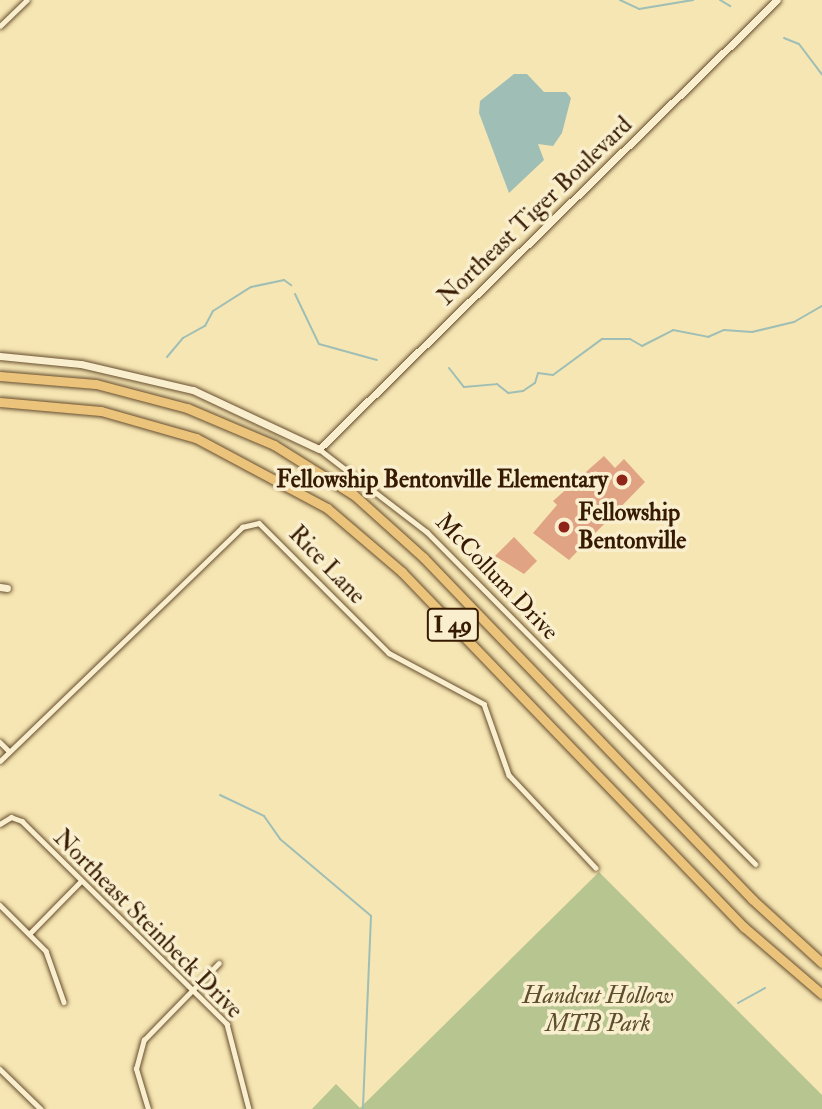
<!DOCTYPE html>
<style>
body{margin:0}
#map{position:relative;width:822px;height:1109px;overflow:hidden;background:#f6e6b3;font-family:"IM FELL Double Pica",serif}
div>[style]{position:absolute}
.green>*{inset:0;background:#b7c690}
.water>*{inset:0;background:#9fbeb5}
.stream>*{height:2px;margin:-1px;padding:0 1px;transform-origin:1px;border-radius:1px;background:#9fbeb5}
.building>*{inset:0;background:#e0a383}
.roads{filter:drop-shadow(0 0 2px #664d2e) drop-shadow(0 0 2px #664d2e)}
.street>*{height:4.5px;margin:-2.25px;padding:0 2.25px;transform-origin:2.25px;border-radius:2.25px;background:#f9efce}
.secondary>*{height:7px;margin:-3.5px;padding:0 3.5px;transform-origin:3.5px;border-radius:3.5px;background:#f9efce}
.highway>*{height:9px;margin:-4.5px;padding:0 4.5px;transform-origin:4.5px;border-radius:4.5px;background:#ebc37a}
.dots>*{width:19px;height:19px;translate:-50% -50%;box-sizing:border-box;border:4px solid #f9efce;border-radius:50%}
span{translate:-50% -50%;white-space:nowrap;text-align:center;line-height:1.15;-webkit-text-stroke:7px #f9efce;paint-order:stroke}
.shield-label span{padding:2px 5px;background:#f9efce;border:2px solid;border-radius:5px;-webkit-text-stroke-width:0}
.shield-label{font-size:23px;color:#361a02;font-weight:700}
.street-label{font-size:24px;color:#361a02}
.poi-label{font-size:24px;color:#361a02;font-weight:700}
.right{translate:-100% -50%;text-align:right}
.left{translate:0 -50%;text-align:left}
.park-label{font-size:24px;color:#5d4e2d;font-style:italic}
</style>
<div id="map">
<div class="green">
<i style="clip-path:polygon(599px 872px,822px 1095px,822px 1109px,312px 1109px,336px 1084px,360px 1108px)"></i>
</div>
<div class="water">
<i style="clip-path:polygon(514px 74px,527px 74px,544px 92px,566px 92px,571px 98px,562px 133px,553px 146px,538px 144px,544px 160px,509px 193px,479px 113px,480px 101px)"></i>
</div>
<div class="stream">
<i style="left:620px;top:0;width:21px;rotate:25deg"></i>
<i style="left:639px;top:9px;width:55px;rotate:-9.5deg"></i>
<i style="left:720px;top:0;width:12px;rotate:31deg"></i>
<i style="left:784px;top:38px;width:16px;rotate:22deg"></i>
<i style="left:799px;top:44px;width:38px;rotate:53deg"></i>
<i style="left:295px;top:294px;width:55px;rotate:64.4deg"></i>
<i style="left:319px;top:344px;width:60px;rotate:15.4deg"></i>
<i style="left:167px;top:357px;width:25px;rotate:-50deg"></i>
<i style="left:183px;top:338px;width:25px;rotate:-29deg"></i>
<i style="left:205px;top:326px;width:17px;rotate:-62deg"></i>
<i style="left:213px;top:311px;width:45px;rotate:-32.3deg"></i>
<i style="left:251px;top:287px;width:34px;rotate:-12deg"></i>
<i style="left:284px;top:280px;width:9px;rotate:36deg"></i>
<i style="left:449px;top:368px;width:24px;rotate:52deg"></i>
<i style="left:464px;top:387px;width:33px;rotate:-5deg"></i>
<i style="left:497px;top:384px;width:14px;rotate:39deg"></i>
<i style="left:508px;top:393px;width:15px;rotate:-8deg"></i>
<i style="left:523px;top:391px;width:14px;rotate:-34deg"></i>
<i style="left:535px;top:383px;width:10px;rotate:-73deg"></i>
<i style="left:538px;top:373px;width:15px;rotate:8deg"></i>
<i style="left:553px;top:375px;width:61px;rotate:-36.3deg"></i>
<i style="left:602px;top:339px;width:28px"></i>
<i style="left:630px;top:339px;width:14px;rotate:30deg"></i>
<i style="left:642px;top:346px;width:35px;rotate:-27deg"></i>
<i style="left:673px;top:330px;width:36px;rotate:11deg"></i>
<i style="left:708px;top:337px;width:17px;rotate:-24deg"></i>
<i style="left:724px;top:330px;width:28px;rotate:4deg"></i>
<i style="left:752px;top:332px;width:43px;rotate:-13.4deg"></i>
<i style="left:794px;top:322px;width:32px;rotate:-30deg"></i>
<i style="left:220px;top:795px;width:49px;rotate:25.5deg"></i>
<i style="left:264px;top:816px;width:28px;rotate:55deg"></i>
<i style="left:280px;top:839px;width:119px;rotate:40.2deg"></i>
<i style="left:371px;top:916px;width:193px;rotate:92.4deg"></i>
<i style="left:738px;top:1003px;width:31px;rotate:-29deg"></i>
</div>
<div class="building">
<i style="clip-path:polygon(604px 456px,615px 468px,624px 459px,645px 482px,569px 560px,533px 533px,557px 505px,553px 501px)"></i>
<i style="clip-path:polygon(514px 537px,537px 561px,524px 574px,495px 556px)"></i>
</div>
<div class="roads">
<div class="street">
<i style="left:0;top:26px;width:37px;rotate:-44deg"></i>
<i style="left:319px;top:449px;width:136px;rotate:37.5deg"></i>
<i style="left:427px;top:532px;width:467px;rotate:45.3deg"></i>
<i style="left:0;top:742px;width:13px;rotate:45deg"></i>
<i style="left:0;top:761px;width:337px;rotate:-44deg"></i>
<i style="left:242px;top:527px;width:17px;rotate:-13deg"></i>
<i style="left:259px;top:523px;width:184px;rotate:45deg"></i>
<i style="left:389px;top:653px;width:108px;rotate:28.2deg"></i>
<i style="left:484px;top:704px;width:75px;rotate:70.6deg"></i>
<i style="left:509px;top:775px;width:127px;rotate:46.9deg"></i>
<i style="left:0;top:824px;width:13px;rotate:-32deg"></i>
<i style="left:11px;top:817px;width:12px;rotate:20deg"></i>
<i style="left:22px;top:821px;width:289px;rotate:44.7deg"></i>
<i style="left:227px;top:1024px;width:88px;rotate:75.5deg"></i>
<i style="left:0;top:905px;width:65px;rotate:45deg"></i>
<i style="left:46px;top:951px;width:54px;rotate:70.6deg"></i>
<i style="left:29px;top:934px;width:74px;rotate:-45.5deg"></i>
<i style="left:0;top:1069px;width:57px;rotate:44.3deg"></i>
<i style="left:148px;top:1109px;width:42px;rotate:-106.7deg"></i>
<i style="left:136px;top:1069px;width:30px;rotate:-75deg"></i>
<i style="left:144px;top:1040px;width:107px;rotate:-45.8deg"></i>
</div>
<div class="secondary">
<i style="left:0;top:356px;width:81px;rotate:5.6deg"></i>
<i style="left:81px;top:364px;width:115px;rotate:13.1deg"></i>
<i style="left:193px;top:390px;width:139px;rotate:25.1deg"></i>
<i style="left:319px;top:449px;width:641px;rotate:-44.43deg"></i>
<i style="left:0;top:587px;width:7px;rotate:8deg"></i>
</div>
<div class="highway">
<i style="left:0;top:376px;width:96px;rotate:4.8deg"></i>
<i style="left:96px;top:384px;width:94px;rotate:14.8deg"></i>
<i style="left:187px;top:408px;width:95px;rotate:23deg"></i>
<i style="left:274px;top:445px;width:94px;rotate:32deg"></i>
<i style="left:354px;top:495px;width:94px;rotate:42deg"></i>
<i style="left:424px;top:558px;width:473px;rotate:46.1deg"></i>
<i style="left:752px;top:899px;width:95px;rotate:42.4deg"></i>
<i style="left:0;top:402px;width:101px;rotate:5.1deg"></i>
<i style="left:101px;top:411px;width:99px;rotate:15.9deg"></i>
<i style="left:196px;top:438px;width:149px;rotate:28.1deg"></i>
<i style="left:327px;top:508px;width:99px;rotate:40.5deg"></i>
<i style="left:402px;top:572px;width:493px;rotate:46.1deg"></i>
<i style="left:744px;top:927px;width:103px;rotate:40.7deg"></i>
</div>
</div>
<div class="dots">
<i style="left:622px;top:480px;background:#8f2418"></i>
<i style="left:564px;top:527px;background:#8f2418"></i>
</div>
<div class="shield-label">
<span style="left:453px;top:625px">I 49</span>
</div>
<div class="street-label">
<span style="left:535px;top:211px;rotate:-44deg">Northeast Tiger Boulevard</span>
<span style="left:327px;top:565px;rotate:46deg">Rice Lane</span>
<span style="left:497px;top:577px;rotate:46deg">McCollum Drive</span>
<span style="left:148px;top:924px;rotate:45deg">Northeast Steinbeck Drive</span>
</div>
<div class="poi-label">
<span class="right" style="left:608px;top:480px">Fellowship Bentonville Elementary</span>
<span class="left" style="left:578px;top:527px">Fellowship<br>Bentonville</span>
</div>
<div class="park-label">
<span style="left:598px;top:1010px">Handcut Hollow<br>MTB Park</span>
</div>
</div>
